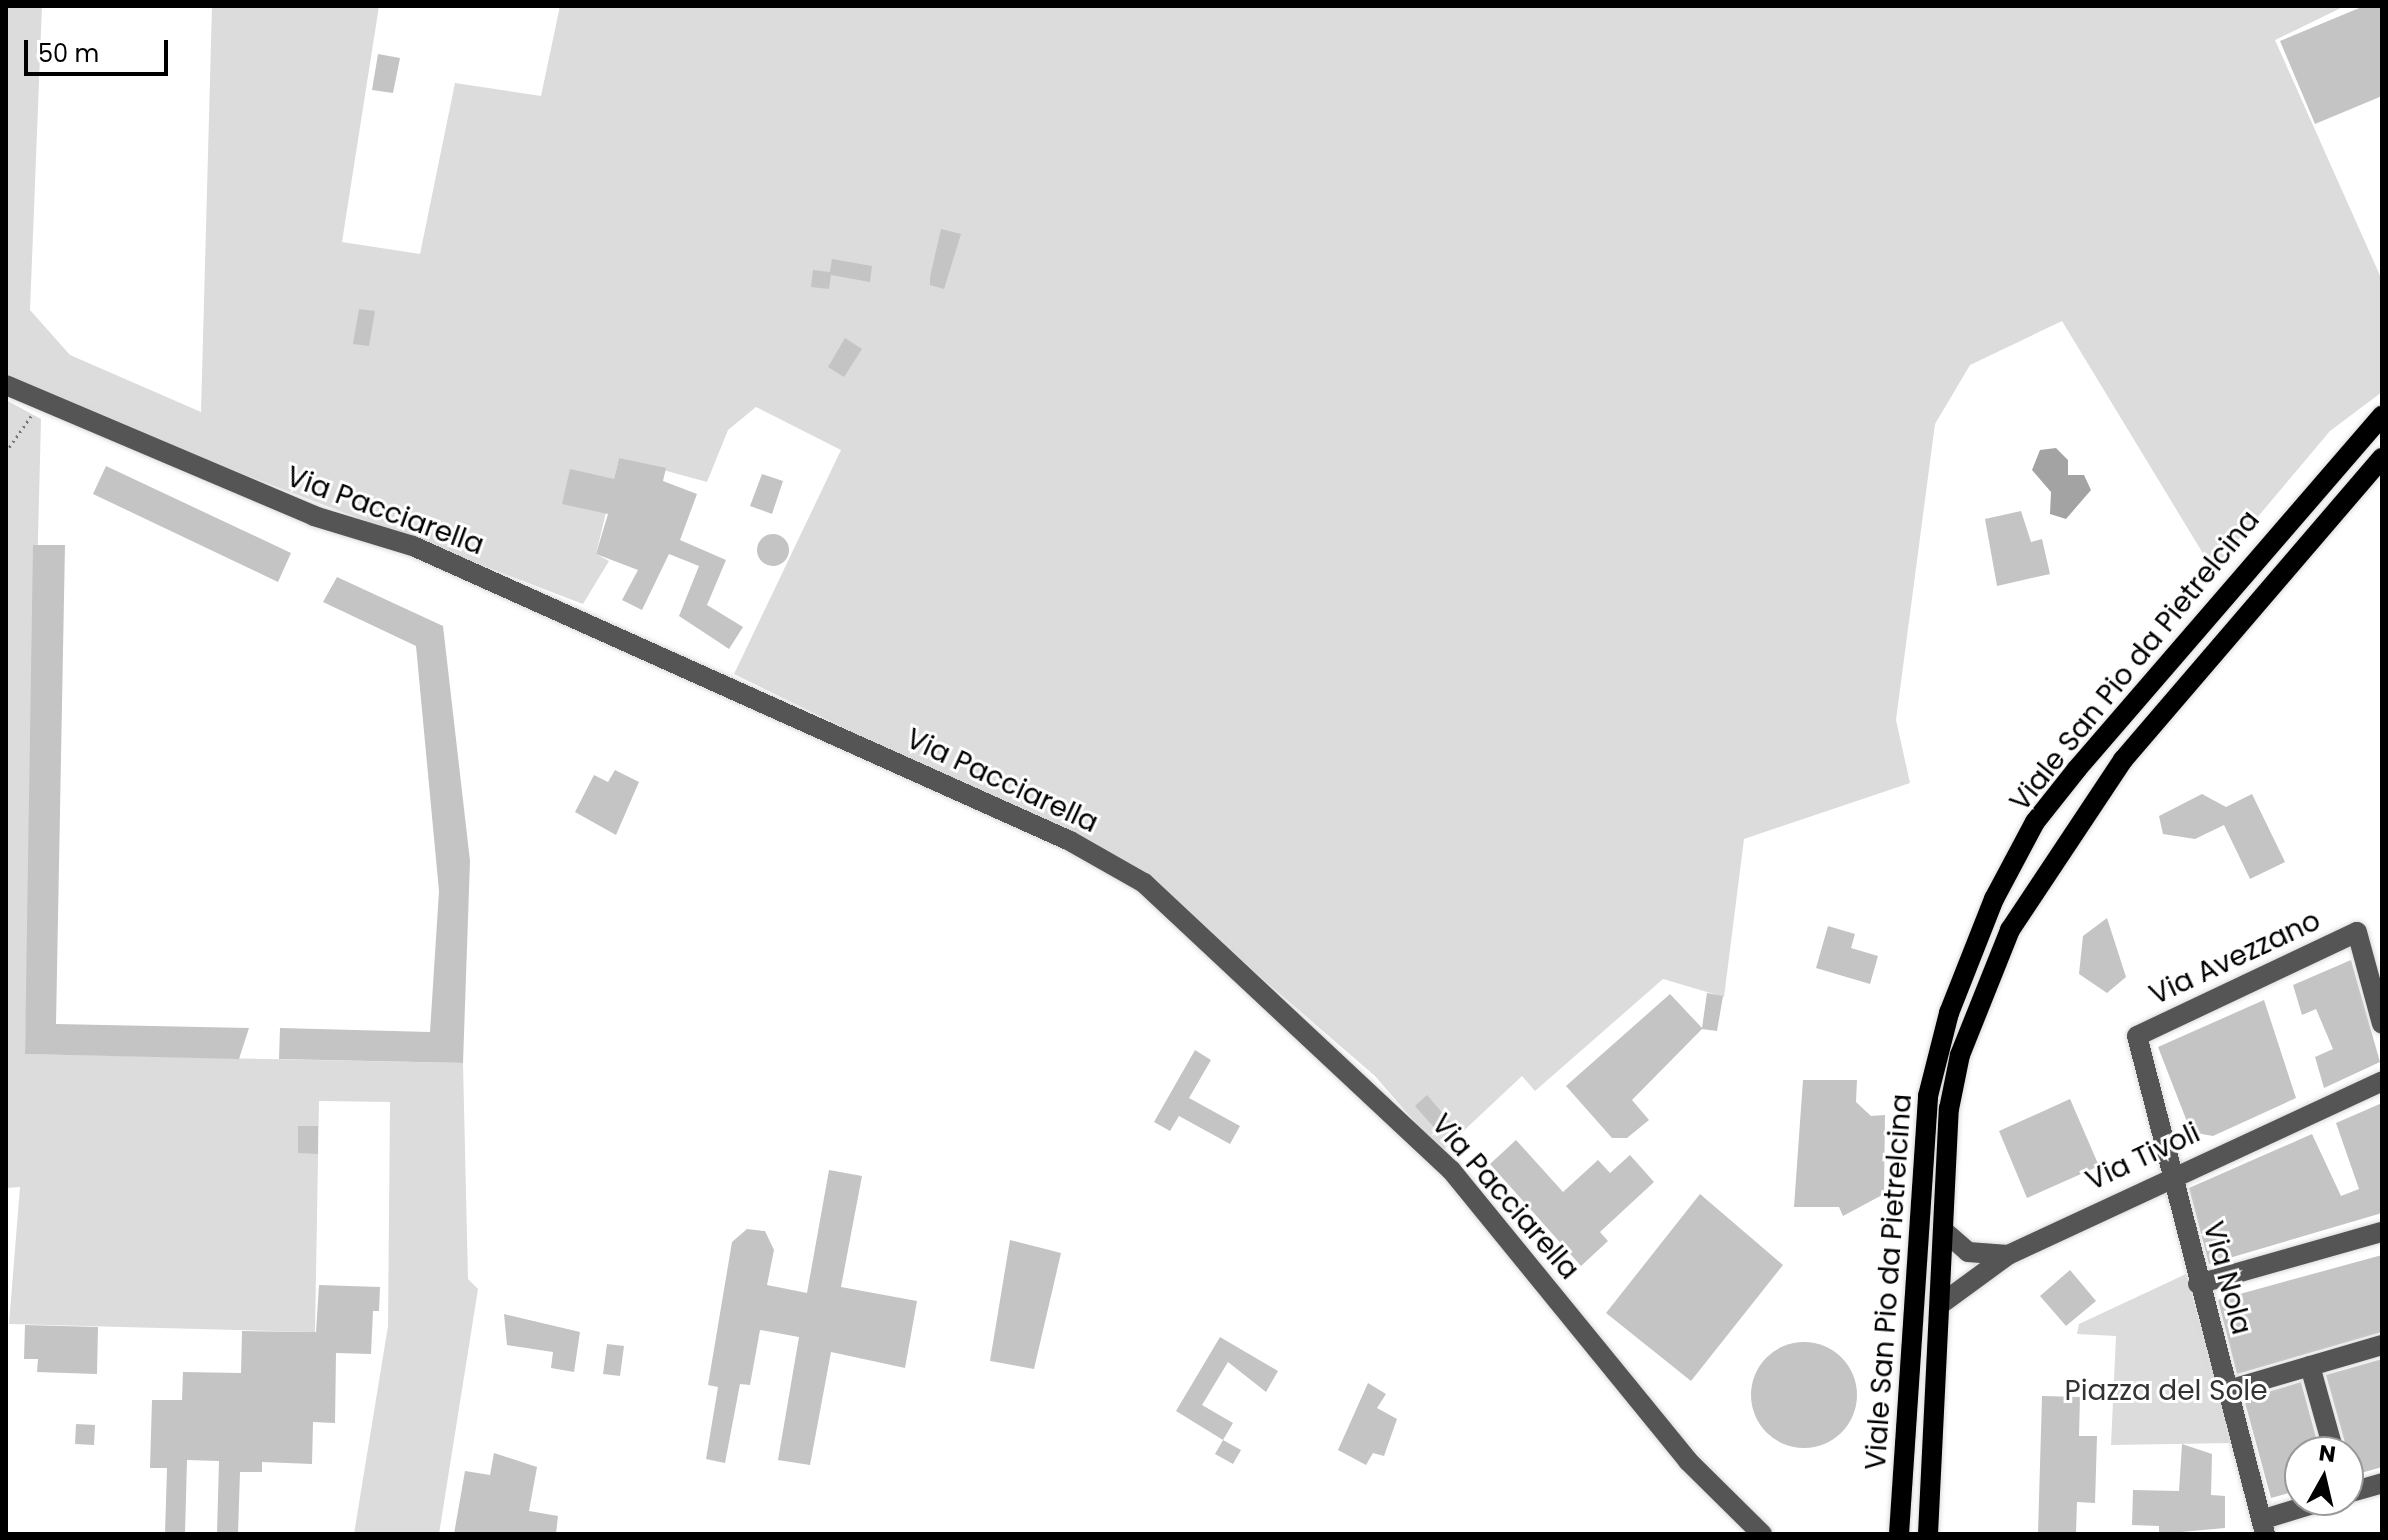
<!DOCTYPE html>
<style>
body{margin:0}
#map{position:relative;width:2388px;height:1540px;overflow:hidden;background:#fff;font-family:Poppins,sans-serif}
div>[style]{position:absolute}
.green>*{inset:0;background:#dcdcdc}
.water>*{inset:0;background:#a3a3a3}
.building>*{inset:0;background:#c4c4c4}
.round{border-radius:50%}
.path>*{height:3px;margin-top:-1.5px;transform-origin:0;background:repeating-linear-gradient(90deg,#777 0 2px,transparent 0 6px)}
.roads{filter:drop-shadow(0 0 2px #dbdbdb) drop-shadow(0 0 2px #dbdbdb)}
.minor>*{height:20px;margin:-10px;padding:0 10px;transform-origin:10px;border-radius:10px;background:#555}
.major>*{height:20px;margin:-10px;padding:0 10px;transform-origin:10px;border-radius:10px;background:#000}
span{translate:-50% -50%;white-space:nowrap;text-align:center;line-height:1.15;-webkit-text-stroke:6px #fff;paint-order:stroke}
.street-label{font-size:28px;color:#000}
.park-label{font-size:28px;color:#333}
.frame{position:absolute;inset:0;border:8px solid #000;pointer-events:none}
.north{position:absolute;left:2284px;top:1436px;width:80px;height:80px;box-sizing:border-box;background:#fff;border:2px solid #999;border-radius:50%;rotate:8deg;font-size:22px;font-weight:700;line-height:32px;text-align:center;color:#000}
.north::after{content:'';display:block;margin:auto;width:28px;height:36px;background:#000;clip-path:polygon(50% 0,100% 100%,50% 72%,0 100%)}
.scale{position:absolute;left:24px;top:40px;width:144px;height:36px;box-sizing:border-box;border:4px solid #000;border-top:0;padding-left:10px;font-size:24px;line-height:28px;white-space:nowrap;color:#000;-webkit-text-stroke:6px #fff;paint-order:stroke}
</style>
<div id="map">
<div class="green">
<i style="clip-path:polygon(6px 6px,42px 6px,30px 310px,70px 355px,201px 412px,212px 6px,379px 6px,342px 242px,420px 254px,455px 83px,541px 96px,560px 6px,2345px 6px,2275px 40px,2382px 280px,2382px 392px,2330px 431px,2213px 570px,2062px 321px,1970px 365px,1935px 424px,1896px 720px,1910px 783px,1744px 839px,1724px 997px,1663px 979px,1535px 1091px,1522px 1076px,1441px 1152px,1375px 1076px,1139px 872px,734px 674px,841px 450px,756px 407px,728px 430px,707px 482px,619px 458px,596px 554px,609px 561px,583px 604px,115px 425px,6px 374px)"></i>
<i style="clip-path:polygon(6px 400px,41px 419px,25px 1054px,463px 1063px,468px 1279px,478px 1289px,439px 1534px,354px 1534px,388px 1326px,390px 1102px,319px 1101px,315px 1332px,9px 1324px,20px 1187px,6px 1188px)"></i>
<i style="clip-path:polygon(2186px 1274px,2234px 1443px,2111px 1445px,2116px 1336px,2077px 1334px,2079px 1324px)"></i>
</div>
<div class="water">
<i style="clip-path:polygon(2056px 448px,2068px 460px,2068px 475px,2084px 475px,2091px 490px,2066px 519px,2050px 514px,2051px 492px,2032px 470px,2040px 450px)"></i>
</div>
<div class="building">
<i style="clip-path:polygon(2364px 6px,2382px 6px,2382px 96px,2315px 124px,2280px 41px)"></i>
<i style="clip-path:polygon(378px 54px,400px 58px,393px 93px,372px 90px)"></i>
<i style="clip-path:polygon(941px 229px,961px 234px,944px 289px,930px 285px,930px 277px)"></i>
<i style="clip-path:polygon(832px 259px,872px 266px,870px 282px,831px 275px,829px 289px,811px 287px,813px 270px,830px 272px)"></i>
<i style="clip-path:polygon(359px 309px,375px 311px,369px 346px,353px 344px)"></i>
<i style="clip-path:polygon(845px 338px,862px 349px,844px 377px,828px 367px)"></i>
<i style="clip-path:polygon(619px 458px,666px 468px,663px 481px,697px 494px,680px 540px,726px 560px,707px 605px,743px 627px,729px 649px,679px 616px,699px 566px,669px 554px,642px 610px,622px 600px,638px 570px,596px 554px,608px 514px,562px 504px,570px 469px,614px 479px)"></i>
<i style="clip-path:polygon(106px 466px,291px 553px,278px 582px,93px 494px)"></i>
<i style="clip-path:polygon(762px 474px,783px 481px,772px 514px,750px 506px)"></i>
<i style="clip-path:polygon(2021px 511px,2031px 542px,2042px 539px,2050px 574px,1997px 586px,1985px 519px)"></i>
<i class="round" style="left:757px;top:534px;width:32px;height:32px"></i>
<i style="clip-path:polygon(33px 545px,65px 545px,56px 1024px,249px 1028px,239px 1059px,25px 1054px)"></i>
<i style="clip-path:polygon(337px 577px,443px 626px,470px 861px,463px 1063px,279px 1059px,280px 1028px,430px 1032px,439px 891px,416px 646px,323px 602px)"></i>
<i style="clip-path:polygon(615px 770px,639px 782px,616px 835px,575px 812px,594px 775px,608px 782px)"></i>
<i style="clip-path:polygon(2202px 794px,2226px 807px,2252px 794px,2285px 862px,2250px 879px,2224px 825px,2195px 839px,2163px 834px,2159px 816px)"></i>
<i style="clip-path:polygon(2107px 918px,2126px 977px,2107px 993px,2079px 974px,2083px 936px)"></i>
<i style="clip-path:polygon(1828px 926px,1855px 934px,1851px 948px,1878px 956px,1870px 984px,1816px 968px)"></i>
<i style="clip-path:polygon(2351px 960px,2380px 1062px,2324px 1088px,2315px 1057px,2333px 1049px,2316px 1009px,2302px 1015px,2293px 985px)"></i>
<i style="clip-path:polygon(1707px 993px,1723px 996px,1717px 1031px,1702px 1029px,1632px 1100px,1649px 1120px,1627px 1138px,1612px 1138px,1566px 1086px,1670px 994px,1702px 1028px)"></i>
<i style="clip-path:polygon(2264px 1000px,2296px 1098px,2213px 1136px,2191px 1132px,2158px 1047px)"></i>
<i style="clip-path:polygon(1195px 1050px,1211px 1060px,1189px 1098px,1240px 1126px,1230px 1144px,1179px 1116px,1170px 1131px,1154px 1122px)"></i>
<i style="clip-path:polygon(1803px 1080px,1857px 1080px,1856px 1102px,1871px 1116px,1885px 1115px,1884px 1194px,1843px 1216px,1839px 1207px,1794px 1207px)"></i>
<i style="clip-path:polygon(1427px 1095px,1451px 1123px,1439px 1133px,1415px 1106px)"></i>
<i style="clip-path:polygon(2070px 1099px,2099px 1166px,2027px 1198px,1999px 1131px)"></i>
<i style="clip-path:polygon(2382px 1103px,2382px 1213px,2209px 1264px,2189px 1188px,2312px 1134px,2341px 1196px,2359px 1189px,2336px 1123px)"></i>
<i style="clip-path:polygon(298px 1126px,318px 1126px,318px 1154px,298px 1153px)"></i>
<i style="clip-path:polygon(1516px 1140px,1563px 1192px,1598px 1160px,1610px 1173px,1630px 1155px,1654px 1182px,1600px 1232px,1608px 1241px,1581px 1266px,1490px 1164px)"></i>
<i style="clip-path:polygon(829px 1170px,862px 1176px,841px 1287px,917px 1301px,905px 1368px,831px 1352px,810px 1465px,778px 1460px,799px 1337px,760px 1330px,750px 1385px,740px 1384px,725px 1463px,706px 1459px,718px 1387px,708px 1385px,732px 1242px,747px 1229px,765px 1231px,774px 1250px,767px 1285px,807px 1293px)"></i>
<i style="clip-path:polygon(1700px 1194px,1783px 1265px,1691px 1381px,1606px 1313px)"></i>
<i style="clip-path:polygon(1010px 1240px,1061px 1253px,1034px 1369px,990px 1361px)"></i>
<i style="clip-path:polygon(2382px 1255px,2382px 1332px,2237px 1374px,2218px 1300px)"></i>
<i style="clip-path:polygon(2070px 1270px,2096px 1301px,2066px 1326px,2040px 1296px)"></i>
<i style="clip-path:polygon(319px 1285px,380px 1287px,379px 1311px,373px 1311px,371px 1354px,336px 1353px,335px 1423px,313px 1422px,312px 1464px,262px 1462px,262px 1472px,240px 1472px,238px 1534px,217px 1534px,219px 1461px,187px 1460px,185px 1534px,165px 1534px,167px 1468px,150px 1468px,152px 1400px,182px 1400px,183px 1372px,241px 1373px,242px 1331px,316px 1332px)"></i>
<i style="clip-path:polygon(504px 1314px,580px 1332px,574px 1372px,551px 1368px,553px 1352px,507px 1345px)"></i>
<i style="clip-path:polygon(25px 1325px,98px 1327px,97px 1374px,37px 1372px,38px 1359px,24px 1359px)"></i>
<i style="clip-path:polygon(1220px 1337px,1278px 1371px,1266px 1392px,1228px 1362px,1202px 1405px,1233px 1423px,1223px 1440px,1176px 1411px)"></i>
<i class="round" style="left:1751px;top:1342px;width:106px;height:106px"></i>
<i style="clip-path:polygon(607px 1344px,624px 1346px,620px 1376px,603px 1374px)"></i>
<i style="clip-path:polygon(2382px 1359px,2382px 1467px,2354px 1475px,2326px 1375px)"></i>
<i style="clip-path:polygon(2301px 1382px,2320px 1452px,2300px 1452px,2300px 1490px,2271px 1498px,2244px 1399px)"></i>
<i style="clip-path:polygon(1368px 1383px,1386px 1394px,1377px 1408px,1397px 1419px,1384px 1456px,1373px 1453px,1366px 1465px,1338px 1450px)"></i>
<i style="clip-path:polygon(2042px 1396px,2080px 1397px,2079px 1436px,2097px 1436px,2095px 1503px,2077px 1502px,2076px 1534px,2038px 1534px)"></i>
<i style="clip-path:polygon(76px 1424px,95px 1425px,94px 1445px,75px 1444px)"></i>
<i style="clip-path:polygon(1223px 1440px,1241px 1450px,1233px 1464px,1215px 1454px)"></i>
<i style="clip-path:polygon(2182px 1444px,2212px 1454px,2211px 1495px,2225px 1496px,2225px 1528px,2159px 1534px,2159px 1526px,2132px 1525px,2133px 1490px,2179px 1491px)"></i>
<i style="clip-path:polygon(494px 1453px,537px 1467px,529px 1511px,558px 1516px,556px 1534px,454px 1534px,465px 1471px,490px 1475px)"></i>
</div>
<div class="path">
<i style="left:6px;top:452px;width:44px;rotate:-55.2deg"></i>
</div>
<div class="roads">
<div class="minor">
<i style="left:6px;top:385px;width:335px;rotate:23deg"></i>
<i style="left:314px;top:516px;width:103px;rotate:16.9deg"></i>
<i style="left:413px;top:546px;width:720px;rotate:24.18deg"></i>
<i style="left:1070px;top:841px;width:85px;rotate:29.6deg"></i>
<i style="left:1144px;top:883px;width:420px;rotate:43.1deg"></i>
<i style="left:1451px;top:1170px;width:375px;rotate:50.8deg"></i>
<i style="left:1688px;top:1461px;width:104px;rotate:44.6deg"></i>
<i style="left:1944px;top:1231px;width:32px;rotate:41deg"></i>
<i style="left:1968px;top:1252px;width:40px;rotate:4.3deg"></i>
<i style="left:2198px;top:1284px;width:191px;rotate:-15.8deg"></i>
<i style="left:1941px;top:1304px;width:83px;rotate:-36.2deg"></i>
<i style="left:2008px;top:1255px;width:412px;rotate:-24.9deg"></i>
<i style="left:2310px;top:1366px;width:89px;rotate:74.4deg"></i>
<i style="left:2228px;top:1390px;width:160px;rotate:-16.3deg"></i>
<i style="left:2348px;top:1493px;width:35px;rotate:-16deg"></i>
<i style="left:2264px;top:1519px;width:65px;rotate:-17deg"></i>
<i style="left:2265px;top:1534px;width:514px;rotate:-104.41deg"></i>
<i style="left:2137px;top:1036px;width:243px;rotate:-25.3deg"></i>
<i style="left:2357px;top:932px;width:95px;rotate:74.8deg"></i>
</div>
<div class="major">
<i style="left:1899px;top:1534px;width:439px;rotate:-86.2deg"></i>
<i style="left:1928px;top:1096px;width:86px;rotate:-75.8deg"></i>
<i style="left:1949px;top:1013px;width:123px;rotate:-68.5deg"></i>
<i style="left:1994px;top:899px;width:87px;rotate:-62deg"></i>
<i style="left:2035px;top:822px;width:68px;rotate:-51.6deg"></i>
<i style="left:2077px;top:769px;width:467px;rotate:-49.2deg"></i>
<i style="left:1928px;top:1534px;width:426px;rotate:-87.2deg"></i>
<i style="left:1949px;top:1109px;width:55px;rotate:-78.5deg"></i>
<i style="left:1960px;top:1055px;width:135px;rotate:-68.2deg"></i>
<i style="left:2010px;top:930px;width:204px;rotate:-56.4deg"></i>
<i style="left:2123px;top:760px;width:398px;rotate:-49.4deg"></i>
</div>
</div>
<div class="street-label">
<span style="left:385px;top:511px;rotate:20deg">Via Pacciarella</span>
<span style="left:2135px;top:661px;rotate:-51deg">Viale San Pio da Pietrelcina</span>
<span style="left:1002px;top:781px;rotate:25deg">Via Pacciarella</span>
<span style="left:2235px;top:958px;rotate:-25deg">Via Avezzano</span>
<span style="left:2143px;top:1157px;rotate:-25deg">Via Tivoli</span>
<span style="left:1505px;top:1197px;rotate:49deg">Via Pacciarella</span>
<span style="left:2227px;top:1278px;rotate:75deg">Via Nola</span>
<span style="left:1889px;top:1282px;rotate:-86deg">Viale San Pio da Pietrelcina</span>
</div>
<div class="park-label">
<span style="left:2166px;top:1391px">Piazza del Sole</span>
</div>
<div class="frame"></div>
<div class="north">N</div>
<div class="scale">50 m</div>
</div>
